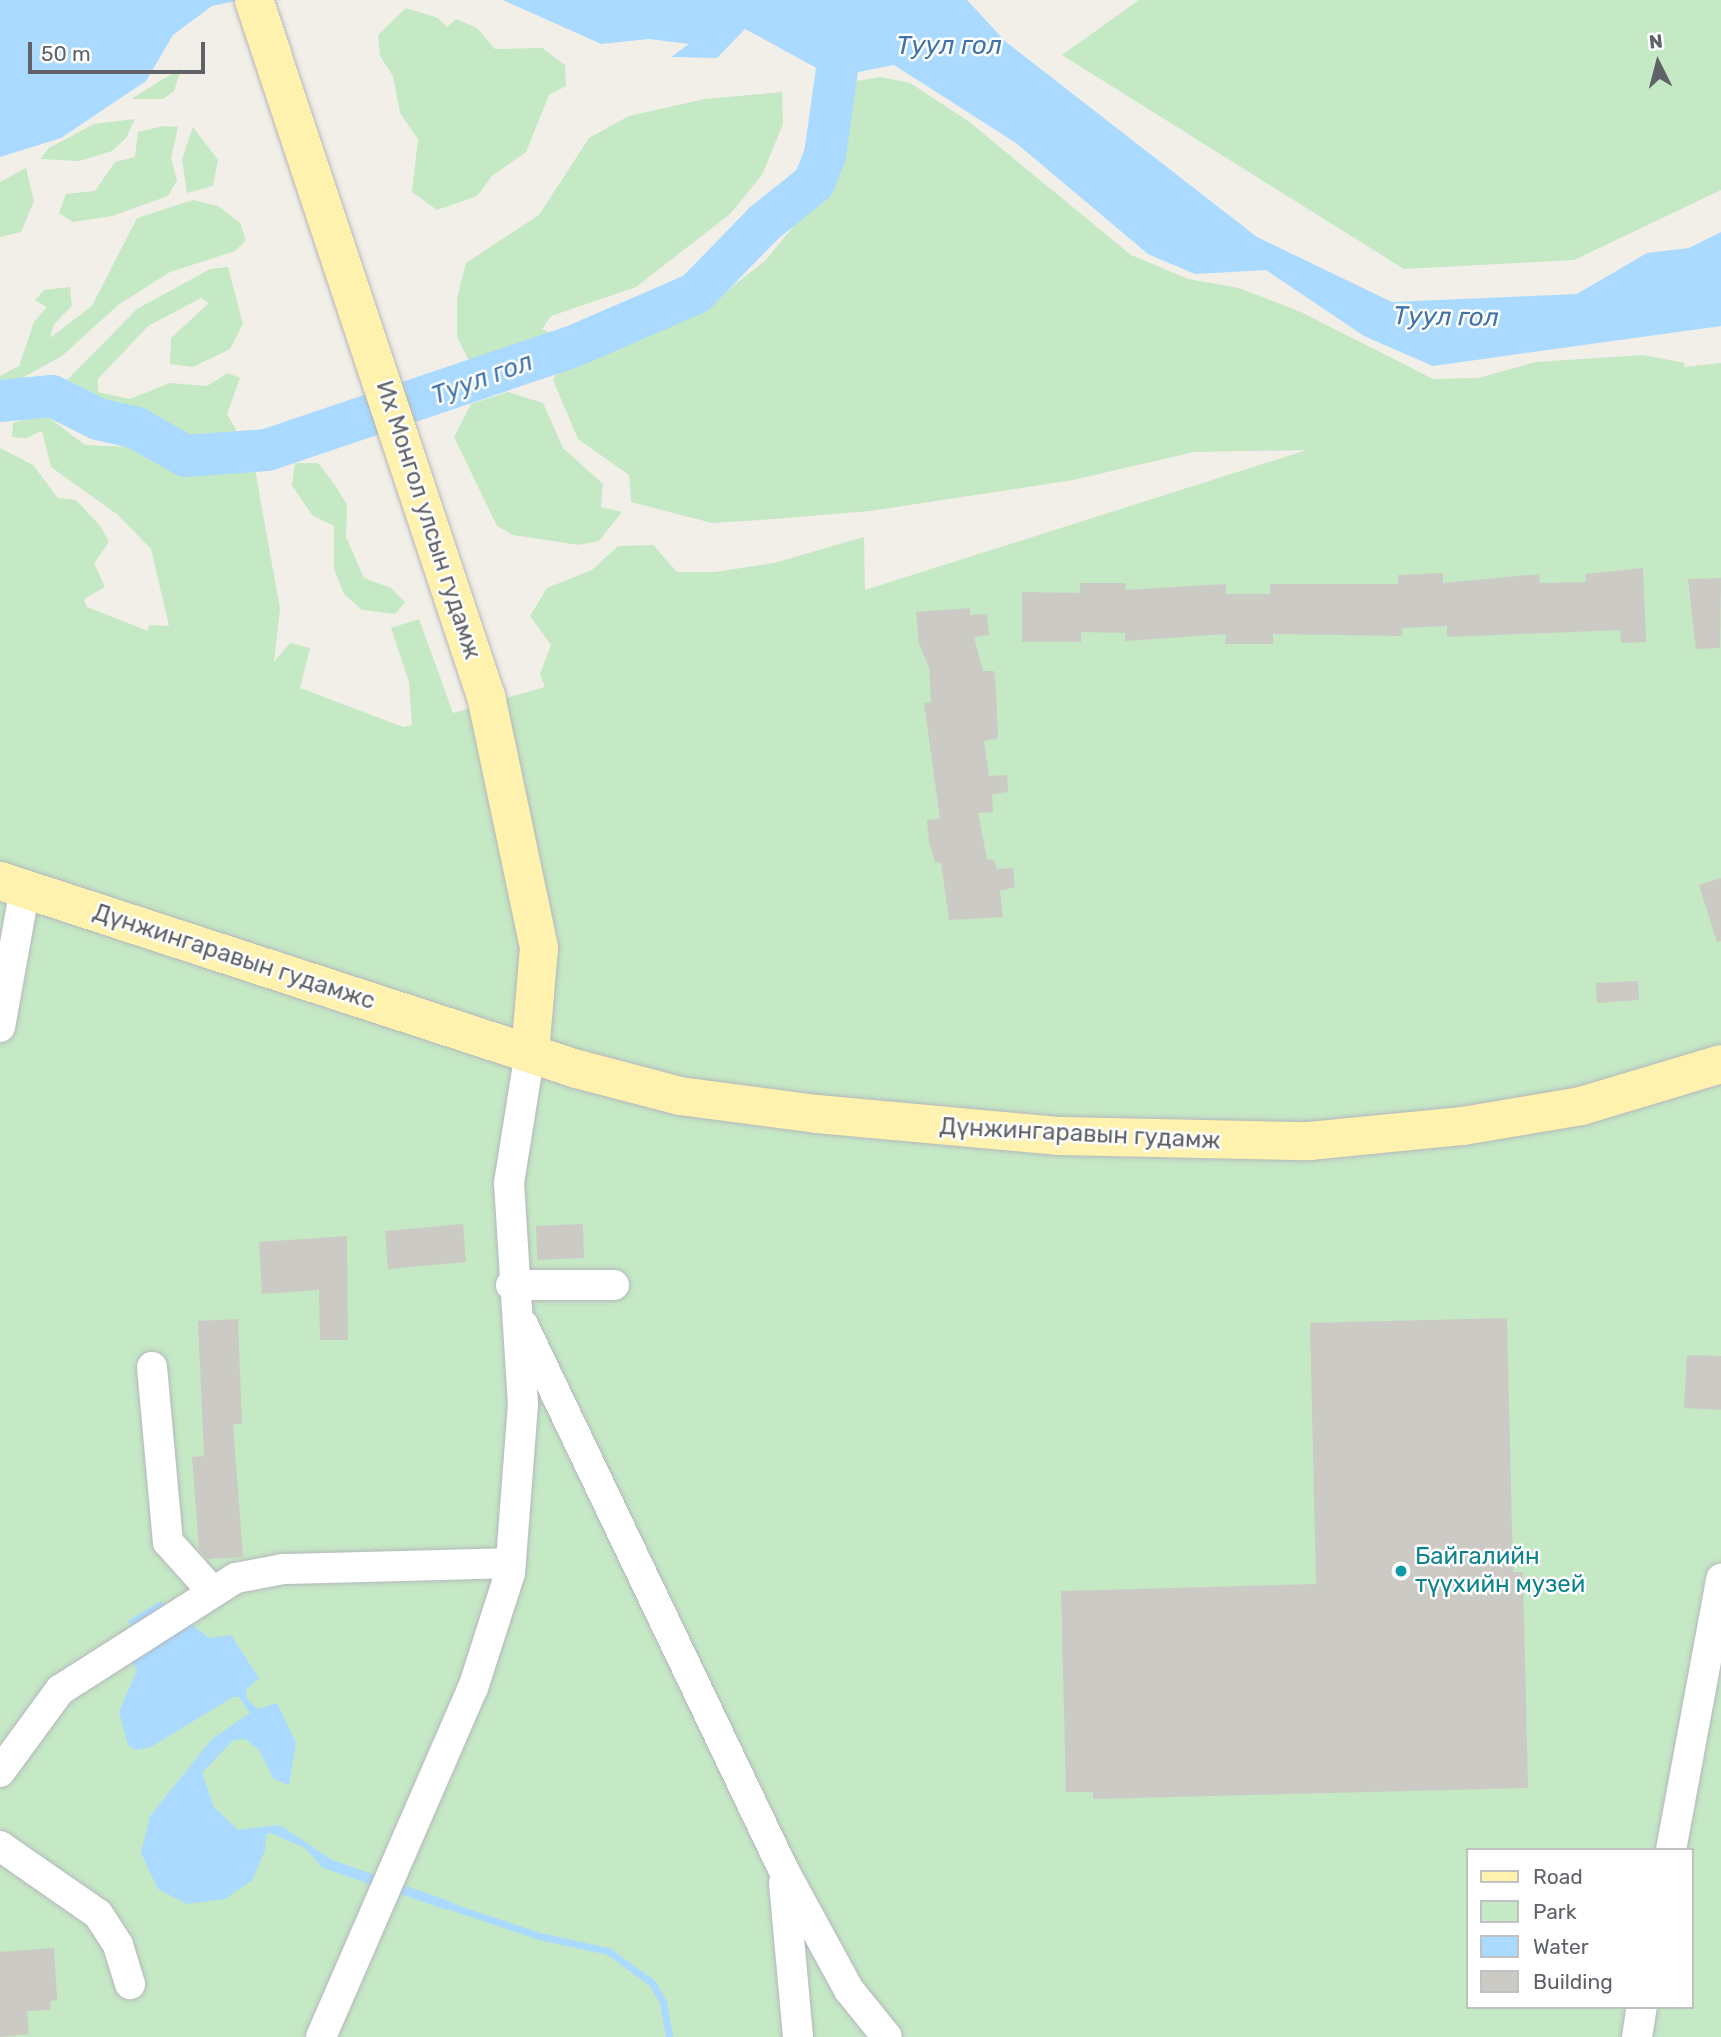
<!DOCTYPE html>
<meta charset="utf-8">
<style>
body{margin:0}
#map{position:relative;width:1721px;height:2037px;overflow:hidden;background:#f1efe8;font-family:Rubik,sans-serif}
div>[style]{position:absolute}
.green>*{inset:0;background:#c5e8c5}
.water>*{inset:0;background:#aadaff}
.stream>*{height:7px;margin:-3.5px;padding:0 3.5px;transform-origin:3.5px;border-radius:3.5px;background:#aadaff}
.river>*{height:42px;margin:-21px;padding:0 21px;transform-origin:21px;border-radius:21px;background:#aadaff}
.building>*{inset:0;background:#cccac5}
.roads{filter:drop-shadow(0 0 2px #b5b8bc) drop-shadow(0 0 2px #b5b8bc)}
.minor>*{height:30px;margin:-15px;padding:0 15px;transform-origin:15px;border-radius:15px;background:#fff}
.major>*{height:38px;margin:-19px;padding:0 19px;transform-origin:19px;border-radius:19px;background:#fff2af}
.dots>*{width:19px;height:19px;translate:-50% -50%;box-sizing:border-box;border:4px solid #fff;border-radius:50%}
span{translate:-50% -50%;white-space:nowrap;text-align:center;line-height:1.15;-webkit-text-stroke:5px #fff;paint-order:stroke}
.street-label{font-size:24px;color:#5f6368}
.culture-label{font-size:24px;color:#0d838f}
.left{translate:0 -50%;text-align:left}
.water-label{font-size:26px;color:#4174aa;font-style:italic}
.legend{position:absolute;left:1466px;top:1848px;width:228px;height:161px;box-sizing:border-box;background:#fff;border:2px solid #bfc1c3;margin:0;padding:9px 12px;list-style:none;font-size:21px;color:#5f6368}
.legend li{display:flex;align-items:center;gap:14px;height:35px}
.legend b{width:35px;border:2px solid #bfc1c3}
.north{position:absolute;left:1623px;top:28px;width:70px;height:70px;-webkit-text-stroke:5px #fff;paint-order:stroke;rotate:354deg;font-size:19px;font-weight:700;line-height:28px;text-align:center;color:#5f6368}
.north::after{content:'';display:block;margin:auto;width:24px;height:32px;background:#5f6368;clip-path:polygon(50% 0,100% 100%,50% 72%,0 100%)}
.scale{position:absolute;left:28px;top:42px;width:177px;height:32px;box-sizing:border-box;border:4px solid #5f6368;border-top:0;padding-left:9px;font-size:21px;line-height:24px;white-space:nowrap;color:#5f6368;-webkit-text-stroke:5px #fff;paint-order:stroke}
</style>
<div id="map">
<div class="green">
<i style="clip-path:polygon(1139px 0,1721px 0,1721px 190px,1574px 260px,1404px 269px,1062px 55px)"></i>
<i style="clip-path:polygon(406px 8px,438px 18px,447px 27px,456px 19px,477px 28px,495px 49px,542px 48px,565px 65px,566px 86px,549px 95px,526px 152px,492px 176px,477px 196px,437px 210px,412px 192px,418px 139px,400px 113px,393px 76px,380px 56px,378px 35px)"></i>
<i style="clip-path:polygon(181px 68px,174px 91px,163px 99px,131px 99px)"></i>
<i style="clip-path:polygon(evenodd,881px 77px,910px 83px,968px 121px,1131px 255px,1188px 279px,1239px 288px,1301px 312px,1433px 379px,1478px 378px,1536px 362px,1643px 355px,1685px 363px,1684px 367px,1721px 363px,1721px 2037px,0 2037px,0 448px,33px 465px,58px 498px,76px 500px,101px 527px,109px 542px,94px 563px,105px 587px,84px 599px,87px 607px,148px 631px,149px 625px,169px 626px,151px 549px,118px 515px,51px 467px,42px 431px,26px 438px,12px 437px,13px 423px,44px 414px,85px 445px,130px 447px,202px 470px,255px 469px,280px 609px,274px 662px,290px 643px,310px 648px,300px 688px,403px 727px,412px 725px,409px 682px,391px 628px,419px 619px,453px 713px,545px 687px,540px 674px,551px 645px,530px 616px,547px 588px,592px 570px,618px 546px,653px 545px,677px 572px,715px 572px,774px 563px,864px 537px,865px 590px,1307px 450px,1194px 452px,1073px 480px,870px 511px,774px 519px,712px 523px,631px 502px,629px 475px,578px 439px,553px 380px,559px 368px,696px 315px,765px 261px,837px 173px,850px 82px,881px 77px,1467px 1850px,1691px 1850px,1691px 2007px,1467px 2007px,1467px 1850px)"></i>
<i style="clip-path:polygon(782px 92px,783px 124px,762px 175px,730px 214px,636px 287px,551px 316px,542px 329px,563px 339px,550px 352px,487px 365px,468px 359px,457px 337px,457px 298px,466px 263px,539px 215px,589px 138px,629px 116px,705px 99px)"></i>
<i style="clip-path:polygon(135px 119px,126px 138px,112px 151px,79px 161px,40px 159px,49px 148px,94px 124px)"></i>
<i style="clip-path:polygon(164px 126px,178px 127px,171px 158px,177px 180px,168px 196px,112px 216px,73px 222px,59px 213px,66px 194px,95px 191px,115px 162px,135px 157px,138px 132px)"></i>
<i style="clip-path:polygon(193px 127px,218px 160px,213px 186px,187px 193px,182px 159px)"></i>
<i style="clip-path:polygon(26px 168px,34px 201px,21px 232px,0 237px,0 182px)"></i>
<i style="clip-path:polygon(193px 200px,218px 206px,240px 223px,246px 240px,235px 251px,170px 272px,118px 305px,62px 356px,0 390px,0 376px,19px 366px,34px 322px,47px 307px,35px 300px,44px 290px,70px 287px,72px 306px,54px 324px,50px 338px,92px 306px,137px 218px)"></i>
<i style="clip-path:polygon(228px 267px,243px 324px,230px 349px,193px 367px,170px 364px,171px 338px,209px 303px,201px 298px,148px 326px,98px 379px,98px 392px,130px 399px,170px 383px,207px 386px,228px 373px,240px 378px,227px 414px,236px 430px,231px 440px,199px 442px,61px 386px,137px 309px,210px 269px)"></i>
<i style="clip-path:polygon(508px 392px,543px 403px,563px 448px,603px 484px,601px 507px,622px 512px,599px 541px,579px 545px,513px 535px,497px 526px,454px 437px,471px 404px)"></i>
<i style="clip-path:polygon(295px 463px,318px 463px,335px 485px,347px 505px,346px 537px,364px 578px,391px 588px,405px 602px,395px 614px,362px 610px,344px 594px,334px 569px,334px 526px,312px 515px,292px 485px)"></i>
</div>
<div class="water">
<i style="clip-path:polygon(0 0,240px 0,212px 6px,173px 35px,146px 81px,61px 138px,0 157px)"></i>
<i style="clip-path:polygon(503px 0,967px 0,1006px 42px,1257px 237px,1392px 302px,1577px 294px,1647px 253px,1689px 248px,1721px 232px,1721px 326px,1433px 366px,1364px 336px,1266px 270px,1195px 274px,1148px 254px,1016px 143px,894px 65px,833px 77px,745px 29px,717px 58px,671px 57px,689px 44px,649px 39px,601px 44px)"></i>
<i style="clip-path:polygon(161px 1601px,178px 1628px,191px 1624px,209px 1638px,231px 1635px,259px 1678px,246px 1690px,247px 1699px,258px 1709px,277px 1703px,296px 1743px,289px 1785px,274px 1779px,259px 1750px,245px 1739px,233px 1740px,202px 1773px,214px 1807px,238px 1830px,280px 1825px,332px 1860px,452px 1902px,447px 1910px,323px 1868px,305px 1848px,271px 1833px,266px 1834px,265px 1851px,252px 1880px,225px 1899px,187px 1904px,158px 1889px,141px 1853px,150px 1816px,212px 1739px,250px 1713px,239px 1697px,233px 1697px,151px 1747px,136px 1750px,128px 1745px,119px 1712px,137px 1670px,132px 1661px,145px 1651px,128px 1621px)"></i>
</div>
<div class="stream">
<i style="left:441px;top:1903px;width:103px;rotate:18.6deg"></i>
<i style="left:539px;top:1936px;width:71px;rotate:12.3deg"></i>
<i style="left:608px;top:1951px;width:54px;rotate:36deg"></i>
<i style="left:652px;top:1983px;width:22px;rotate:60deg"></i>
<i style="left:663px;top:2002px;width:36px;rotate:80deg"></i>
</div>
<div class="river">
<i style="left:0;top:401px;width:52px;rotate:-5.5deg"></i>
<i style="left:52px;top:396px;width:51px;rotate:26.6deg"></i>
<i style="left:98px;top:419px;width:39px;rotate:13deg"></i>
<i style="left:136px;top:428px;width:57px;rotate:29.2deg"></i>
<i style="left:186px;top:456px;width:81px;rotate:-4.2deg"></i>
<i style="left:267px;top:450px;width:322px;rotate:-18.7deg"></i>
<i style="left:572px;top:347px;width:135px;rotate:-23.5deg"></i>
<i style="left:696px;top:293px;width:98px;rotate:-45.8deg"></i>
<i style="left:764px;top:223px;width:64px;rotate:-38.7deg"></i>
<i style="left:814px;top:183px;width:30px;rotate:-69deg"></i>
<i style="left:825px;top:155px;width:101px;rotate:-82deg"></i>
<i style="left:839px;top:55px;width:69px;rotate:-53.3deg"></i>
</div>
<div class="building">
<i style="clip-path:polygon(1643px 568px,1646px 642px,1621px 643px,1620px 630px,1447px 637px,1447px 626px,1402px 628px,1402px 636px,1273px 634px,1273px 644px,1225px 644px,1226px 634px,1125px 641px,1125px 633px,1081px 632px,1081px 642px,1022px 642px,1022px 592px,1080px 593px,1080px 583px,1126px 583px,1125px 590px,1226px 584px,1226px 594px,1270px 594px,1270px 584px,1398px 584px,1398px 575px,1443px 573px,1443px 583px,1539px 574px,1540px 583px,1586px 582px,1585px 574px)"></i>
<i style="clip-path:polygon(1721px 578px,1720px 648px,1696px 649px,1688px 579px)"></i>
<i style="clip-path:polygon(970px 608px,970px 615px,987px 614px,989px 635px,974px 637px,983px 671px,994px 671px,996px 690px,998px 738px,984px 741px,989px 776px,1007px 775px,1008px 792px,992px 794px,993px 812px,978px 813px,987px 859px,994px 860px,997px 869px,1013px 868px,1015px 887px,1000px 891px,1003px 917px,949px 920px,941px 863px,935px 862px,929px 842px,927px 820px,940px 819px,924px 703px,931px 702px,929px 667px,919px 644px,916px 612px)"></i>
<i style="clip-path:polygon(1721px 878px,1721px 941px,1717px 942px,1699px 885px)"></i>
<i style="clip-path:polygon(1638px 981px,1639px 1000px,1597px 1003px,1596px 983px)"></i>
<i style="clip-path:polygon(463px 1224px,466px 1262px,388px 1269px,385px 1231px)"></i>
<i style="clip-path:polygon(583px 1224px,584px 1258px,537px 1260px,536px 1226px)"></i>
<i style="clip-path:polygon(347px 1236px,348px 1340px,320px 1340px,319px 1290px,262px 1294px,259px 1242px)"></i>
<i style="clip-path:polygon(1507px 1318px,1513px 1572px,1523px 1572px,1528px 1788px,1093px 1799px,1093px 1792px,1066px 1792px,1061px 1591px,1316px 1584px,1310px 1323px)"></i>
<i style="clip-path:polygon(238px 1319px,242px 1424px,233px 1424px,243px 1557px,207px 1559px,199px 1550px,192px 1457px,204px 1456px,198px 1321px)"></i>
<i style="clip-path:polygon(1687px 1355px,1721px 1356px,1721px 1410px,1684px 1408px)"></i>
<i style="clip-path:polygon(54px 1948px,57px 2000px,50px 2001px,51px 2010px,27px 2011px,29px 2034px,0 2037px,0 1952px)"></i>
</div>
<div class="roads">
<div class="minor">
<i style="left:0;top:1027px;width:141px;rotate:-79.8deg"></i>
<i style="left:511px;top:1285px;width:103px"></i>
<i style="left:523px;top:1325px;width:603px;rotate:64.45deg"></i>
<i style="left:783px;top:1869px;width:138px;rotate:61.4deg"></i>
<i style="left:849px;top:1990px;width:60px;rotate:51deg"></i>
<i style="left:152px;top:1367px;width:176px;rotate:84.8deg"></i>
<i style="left:168px;top:1542px;width:64px;rotate:48.1deg"></i>
<i style="left:0;top:1772px;width:102px;rotate:-53.8deg"></i>
<i style="left:60px;top:1690px;width:209px;rotate:-32.5deg"></i>
<i style="left:236px;top:1578px;width:48px;rotate:-10.8deg"></i>
<i style="left:283px;top:1569px;width:228px;rotate:-1.5deg"></i>
<i style="left:0;top:1846px;width:119px;rotate:34.8deg"></i>
<i style="left:98px;top:1914px;width:37px;rotate:57deg"></i>
<i style="left:118px;top:1945px;width:41px;rotate:72.9deg"></i>
<i style="left:1671px;top:1850px;width:276px;rotate:-79.5deg"></i>
<i style="left:784px;top:1883px;width:155px;rotate:84.8deg"></i>
<i style="left:321px;top:2037px;width:381px;rotate:-66.5deg"></i>
<i style="left:473px;top:1688px;width:121px;rotate:-72.2deg"></i>
<i style="left:510px;top:1573px;width:169px;rotate:-85.6deg"></i>
<i style="left:523px;top:1405px;width:222px;rotate:-93.6deg"></i>
<i style="left:509px;top:1183px;width:133px;rotate:-80.9deg"></i>
<i style="left:1637px;top:2037px;width:30px;rotate:-81deg"></i>
</div>
<div class="major">
<i style="left:254px;top:0;width:734px;rotate:71.57deg"></i>
<i style="left:486px;top:696px;width:258px;rotate:78.1deg"></i>
<i style="left:539px;top:948px;width:104px;rotate:94.9deg"></i>
<i style="left:0;top:881px;width:607px;rotate:18.05deg"></i>
<i style="left:577px;top:1069px;width:106px;rotate:14.7deg"></i>
<i style="left:680px;top:1096px;width:138px;rotate:7.5deg"></i>
<i style="left:817px;top:1114px;width:244px;rotate:5.2deg"></i>
<i style="left:1060px;top:1136px;width:249px;rotate:1.2deg"></i>
<i style="left:1309px;top:1141px;width:155px;rotate:-5.6deg"></i>
<i style="left:1463px;top:1126px;width:120px;rotate:-9.6deg"></i>
<i style="left:1581px;top:1106px;width:146px;rotate:-16.7deg"></i>
</div>
</div>
<div class="dots">
<i style="left:1401px;top:1571px;background:#0f9aa8"></i>
</div>
<div class="street-label">
<span style="left:428px;top:520px;rotate:72deg">Их Монгол улсын гудамж</span>
<span style="left:234px;top:957px;rotate:18deg">Дүнжингаравын гудамжс</span>
<span style="left:1080px;top:1134px;rotate:3deg">Дүнжингаравын гудамж</span>
</div>
<div class="culture-label">
<span class="left" style="left:1415px;top:1571px">Байгалийн<br>түүхийн музей</span>
</div>
<div class="water-label">
<span style="left:949px;top:46px">Туул гол</span>
<span style="left:1446px;top:317px;rotate:1deg">Туул гол</span>
<span style="left:482px;top:379px;rotate:-20deg">Туул гол</span>
</div>
<ul class="legend">
<li><b style="height:9px;background:#fff2af"></b>Road</li>
<li><b style="height:19px;background:#c5e8c5"></b>Park</li>
<li><b style="height:19px;background:#aadaff"></b>Water</li>
<li><b style="height:19px;background:#cccac5"></b>Building</li>
</ul>
<div class="north">N</div>
<div class="scale">50 m</div>
</div>
